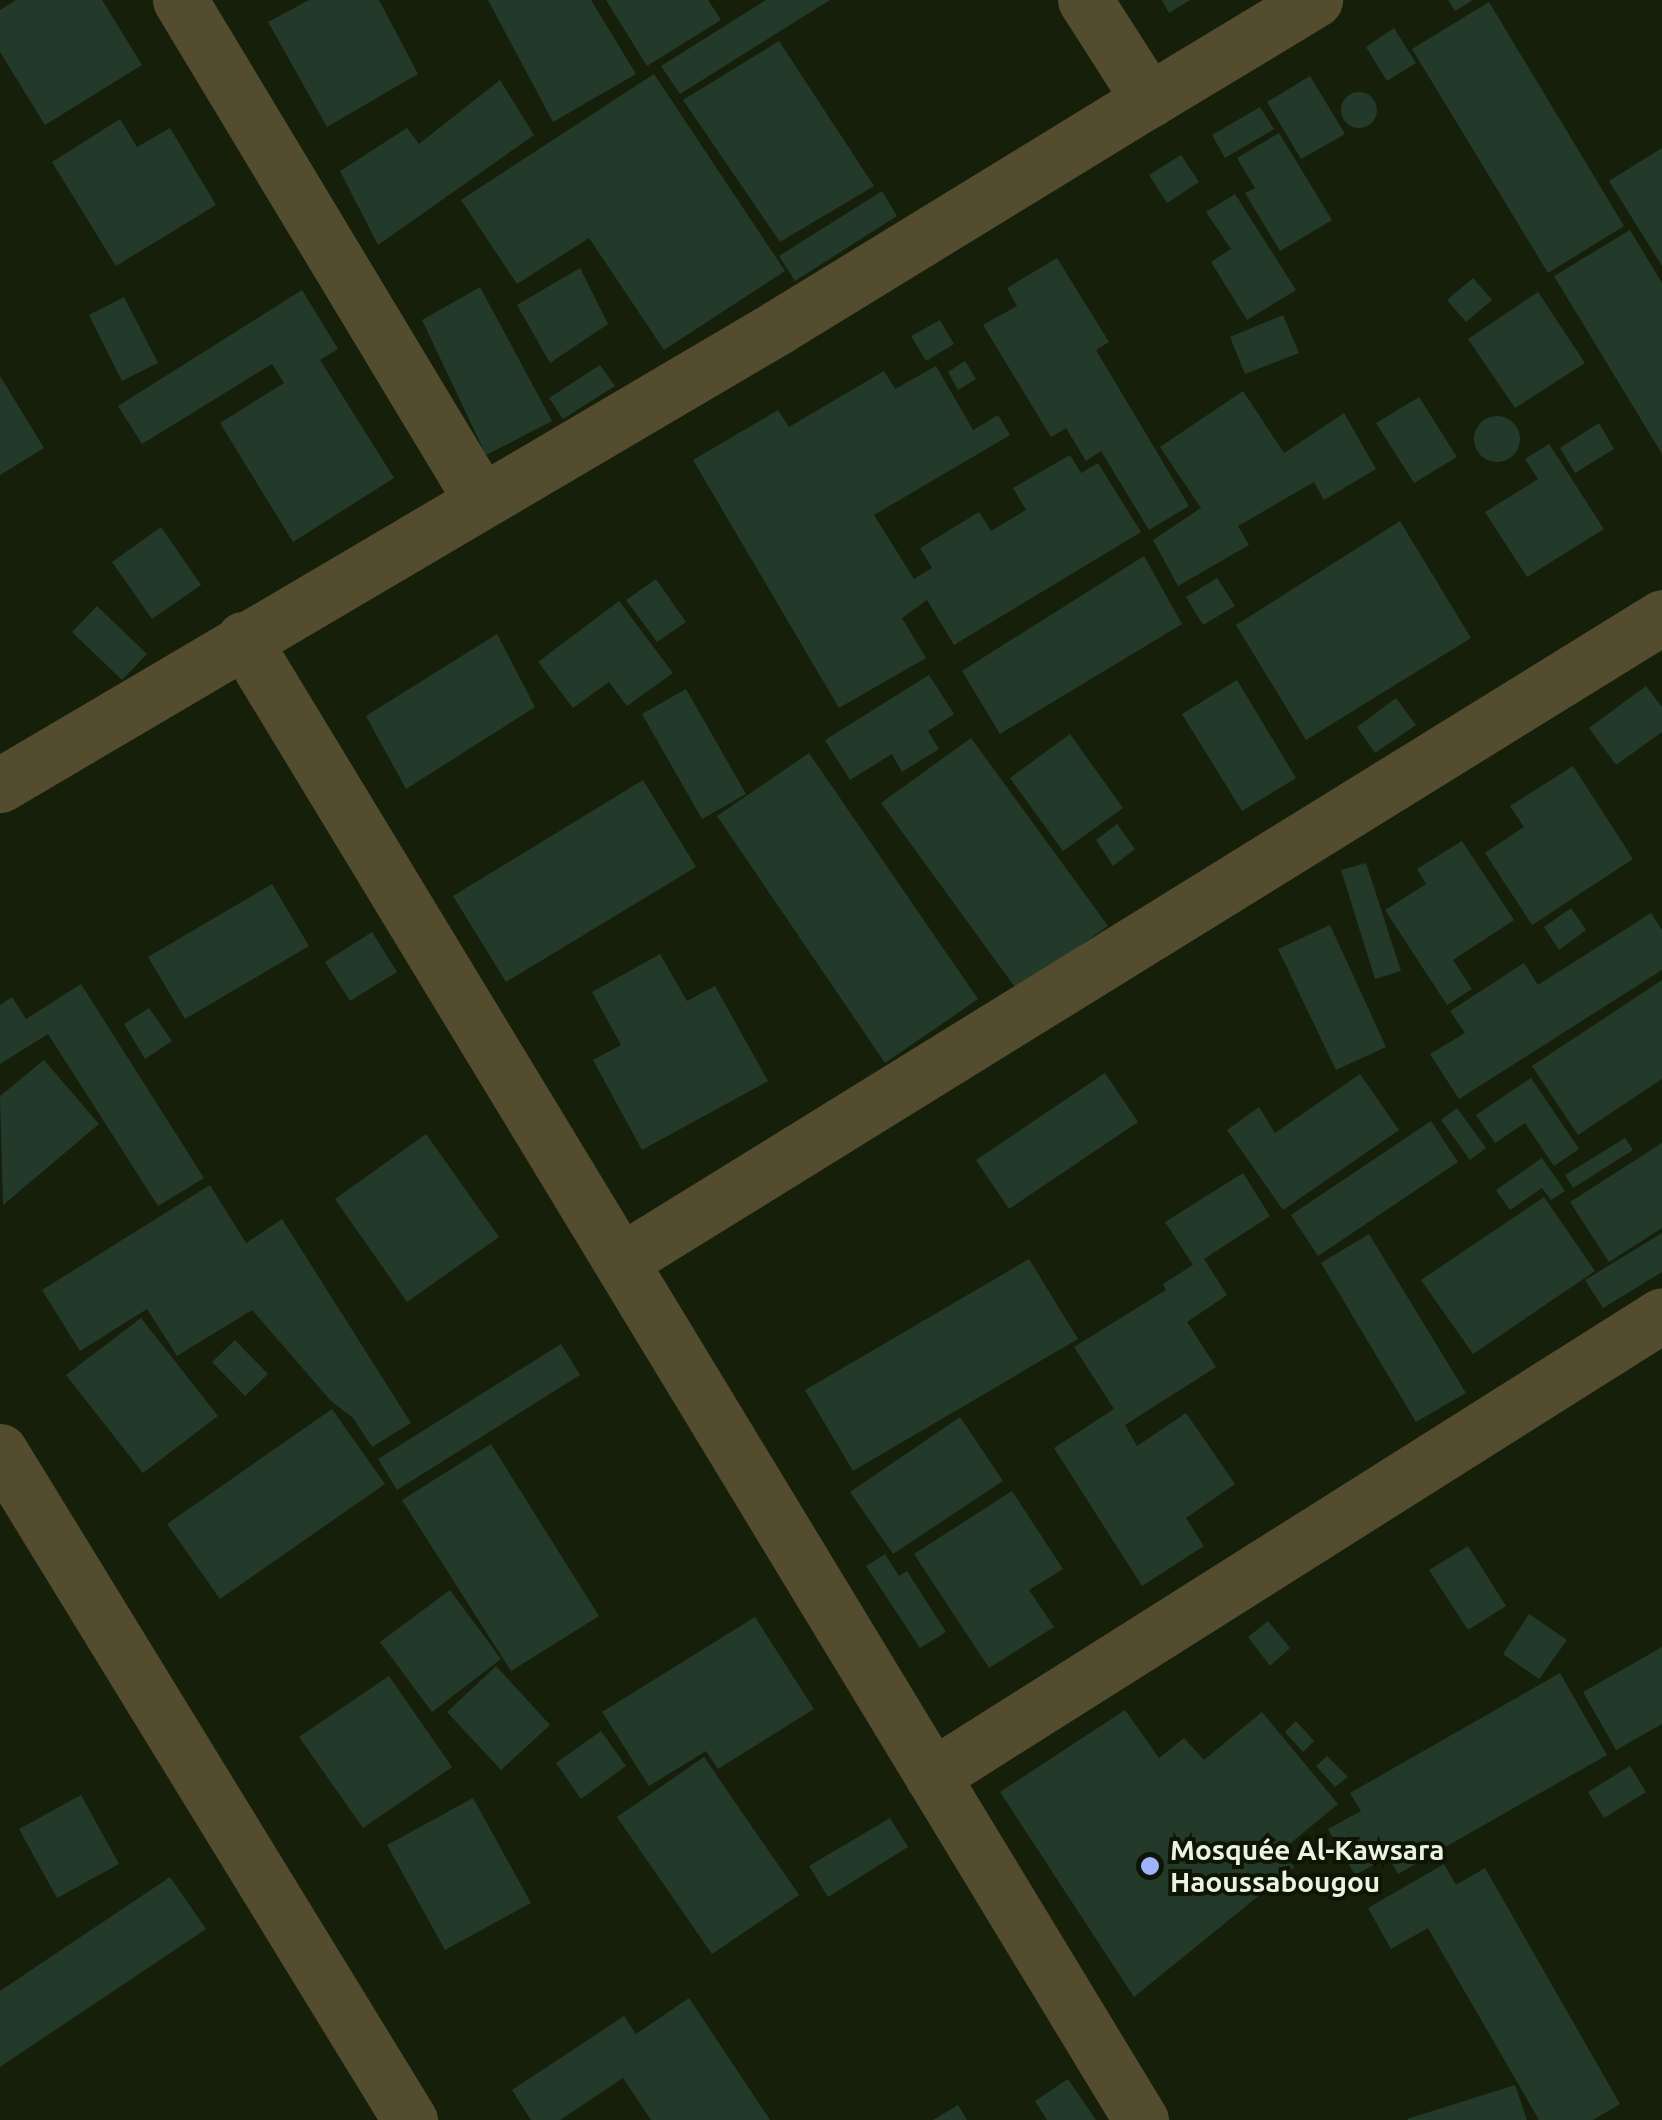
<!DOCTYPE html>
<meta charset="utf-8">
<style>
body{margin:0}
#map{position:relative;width:1662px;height:2120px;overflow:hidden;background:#161f09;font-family:Ubuntu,sans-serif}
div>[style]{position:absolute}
.building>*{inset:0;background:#233a2b}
.round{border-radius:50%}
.minor>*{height:55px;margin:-27.5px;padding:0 27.5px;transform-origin:27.5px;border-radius:27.5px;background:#534c2e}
.dots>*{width:28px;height:28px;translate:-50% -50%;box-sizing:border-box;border:5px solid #0e1503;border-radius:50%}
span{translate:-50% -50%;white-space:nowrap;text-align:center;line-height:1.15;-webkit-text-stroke:8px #0e1503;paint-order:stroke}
.poi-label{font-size:28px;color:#ebf1e3;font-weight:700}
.left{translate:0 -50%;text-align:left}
</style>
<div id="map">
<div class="building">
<i style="clip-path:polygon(16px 0,102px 0,142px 65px,45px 125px,0 52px,0 10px)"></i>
<i style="clip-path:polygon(309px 0,379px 0,418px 74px,327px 127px,268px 22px)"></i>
<i style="clip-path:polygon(488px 0,591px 0,636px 74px,553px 122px)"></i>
<i style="clip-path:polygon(606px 0,708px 0,721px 20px,647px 66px)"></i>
<i style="clip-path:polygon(766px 0,830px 0,680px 94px,661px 66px)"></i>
<i style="clip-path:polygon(1162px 0,1190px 0,1169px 13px)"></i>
<i style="clip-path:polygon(1448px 0,1473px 0,1455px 11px)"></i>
<i style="clip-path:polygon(1489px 2px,1624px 226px,1548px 273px,1412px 49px)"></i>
<i style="clip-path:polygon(1394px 28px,1416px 63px,1387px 81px,1366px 47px)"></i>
<i style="clip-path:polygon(779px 41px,874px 186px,780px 242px,683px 100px)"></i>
<i style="clip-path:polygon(654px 74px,785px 271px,664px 350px,589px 238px,517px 284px,461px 200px)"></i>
<i style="clip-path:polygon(1310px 76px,1345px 134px,1301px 159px,1267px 102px)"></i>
<i style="clip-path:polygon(500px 80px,534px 135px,378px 245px,340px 171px,407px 128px,419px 144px)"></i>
<i class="round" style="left:1341px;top:92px;width:36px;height:36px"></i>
<i style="clip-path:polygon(1260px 107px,1274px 129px,1225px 158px,1212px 135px)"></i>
<i style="clip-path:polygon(120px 119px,137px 147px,170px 128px,216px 205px,116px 266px,52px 162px)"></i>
<i style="clip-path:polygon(1279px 133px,1332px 220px,1280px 251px,1245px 193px,1255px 188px,1237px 158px)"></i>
<i style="clip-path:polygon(1662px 148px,1662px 266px,1609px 181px)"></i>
<i style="clip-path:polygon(1181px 155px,1199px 182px,1167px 203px,1149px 175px)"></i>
<i style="clip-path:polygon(882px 191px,897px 216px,795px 281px,779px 256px)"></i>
<i style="clip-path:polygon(1235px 194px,1296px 290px,1247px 320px,1211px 262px,1231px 249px,1206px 212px)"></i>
<i style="clip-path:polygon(1630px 230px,1662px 283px,1662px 454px,1554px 276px)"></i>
<i style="clip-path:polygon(1057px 258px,1109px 342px,1096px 350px,1189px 506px,1149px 530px,1101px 451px,1086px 461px,1066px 428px,1051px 437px,983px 325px,1017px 306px,1007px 288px)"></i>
<i style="clip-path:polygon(580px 268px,608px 324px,550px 363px,517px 305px)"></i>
<i style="clip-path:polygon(1473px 278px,1492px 300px,1466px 322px,1447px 300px)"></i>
<i style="clip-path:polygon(480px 287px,552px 421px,486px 455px,422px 320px)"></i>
<i style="clip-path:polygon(302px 290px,338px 349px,320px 360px,394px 478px,293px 542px,220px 423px,284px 383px,272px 364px,142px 444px,118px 406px)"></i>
<i style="clip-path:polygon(1538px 292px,1585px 363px,1515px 408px,1468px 339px)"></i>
<i style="clip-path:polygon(124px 297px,158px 363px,122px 381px,89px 315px)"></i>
<i style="clip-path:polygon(1283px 315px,1299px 353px,1245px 374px,1230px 337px)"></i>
<i style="clip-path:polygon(940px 320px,954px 344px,926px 361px,911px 336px)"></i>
<i style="clip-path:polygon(965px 361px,976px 379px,958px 390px,948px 372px)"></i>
<i style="clip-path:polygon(600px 365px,615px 386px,563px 419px,549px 398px)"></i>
<i style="clip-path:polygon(936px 366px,973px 430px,998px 415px,1010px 435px,874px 515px,914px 579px,932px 568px,920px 548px,979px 512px,991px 531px,1026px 510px,1013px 488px,1070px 455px,1081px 473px,1098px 463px,1141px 532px,954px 645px,927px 600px,902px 618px,926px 658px,839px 708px,693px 460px,778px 410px,789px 427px,884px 371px,895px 389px)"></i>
<i style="clip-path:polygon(0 376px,44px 448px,0 475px)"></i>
<i style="clip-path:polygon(1243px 391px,1284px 453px,1344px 413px,1376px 469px,1324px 500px,1314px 482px,1238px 526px,1249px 545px,1178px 586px,1153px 540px,1201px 508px,1160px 447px)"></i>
<i style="clip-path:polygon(1419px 397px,1457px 457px,1414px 483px,1376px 423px)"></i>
<i class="round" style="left:1474px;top:416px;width:46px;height:46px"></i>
<i style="clip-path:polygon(1599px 423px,1614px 449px,1575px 473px,1560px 448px)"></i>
<i style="clip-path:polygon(1549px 444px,1604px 529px,1527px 577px,1485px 512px,1538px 479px,1525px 459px)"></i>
<i style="clip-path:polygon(1400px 521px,1471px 638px,1306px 740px,1236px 625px)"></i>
<i style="clip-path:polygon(161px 527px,201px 585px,152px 619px,112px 562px)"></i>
<i style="clip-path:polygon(1144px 556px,1182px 624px,1000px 734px,962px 671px)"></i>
<i style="clip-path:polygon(1217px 578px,1235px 606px,1203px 625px,1186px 597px)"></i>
<i style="clip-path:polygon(656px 579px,686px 622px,657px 642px,626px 600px)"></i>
<i style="clip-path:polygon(619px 601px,673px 673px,627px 706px,609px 682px,573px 708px,538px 662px)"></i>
<i style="clip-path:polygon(97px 606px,147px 654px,122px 680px,72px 632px)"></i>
<i style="clip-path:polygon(497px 634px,535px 707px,406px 789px,366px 716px)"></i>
<i style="clip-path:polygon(929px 675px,954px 714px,928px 731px,939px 749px,902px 772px,892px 754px,850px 780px,825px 740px)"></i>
<i style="clip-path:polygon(1237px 680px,1296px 778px,1242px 811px,1182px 714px)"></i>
<i style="clip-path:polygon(1646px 686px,1662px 707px,1662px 732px,1616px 765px,1589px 728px)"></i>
<i style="clip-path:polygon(686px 689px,746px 794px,702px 819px,642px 714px)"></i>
<i style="clip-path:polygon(1396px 698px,1416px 725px,1375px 753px,1357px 727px)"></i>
<i style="clip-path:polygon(1070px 734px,1123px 808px,1063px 851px,1010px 778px)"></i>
<i style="clip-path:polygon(971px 738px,1108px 926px,1017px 990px,881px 803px)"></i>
<i style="clip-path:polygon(809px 753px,978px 999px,885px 1063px,717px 816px)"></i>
<i style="clip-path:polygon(1573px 766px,1633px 859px,1532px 925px,1485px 853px,1524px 827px,1510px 806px)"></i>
<i style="clip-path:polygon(643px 780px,696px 867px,506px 982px,453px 896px)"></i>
<i style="clip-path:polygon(1117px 824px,1135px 849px,1113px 866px,1096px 840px)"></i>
<i style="clip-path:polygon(1462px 841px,1514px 920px,1453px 960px,1472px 989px,1447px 1005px,1385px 910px,1426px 884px,1417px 869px)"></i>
<i style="clip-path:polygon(1366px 863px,1401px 971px,1375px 979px,1341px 870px)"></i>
<i style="clip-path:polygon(272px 884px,309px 946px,185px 1019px,148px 957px)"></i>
<i style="clip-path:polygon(1571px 908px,1586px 930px,1559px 950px,1544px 927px)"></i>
<i style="clip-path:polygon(1651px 913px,1662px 930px,1662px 970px,1459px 1099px,1430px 1054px,1465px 1033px,1450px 1011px,1524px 963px,1538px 985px)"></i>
<i style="clip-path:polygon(1330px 925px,1386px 1047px,1336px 1070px,1278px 949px)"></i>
<i style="clip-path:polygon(372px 932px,397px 972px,350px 1001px,325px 962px)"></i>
<i style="clip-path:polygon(660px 954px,687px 1001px,715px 986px,768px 1081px,642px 1150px,593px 1060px,621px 1045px,592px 992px)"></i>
<i style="clip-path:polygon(1662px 980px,1662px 1079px,1578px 1135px,1532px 1066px)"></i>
<i style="clip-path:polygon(81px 984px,204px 1178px,158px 1206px,48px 1034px,0 1064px,0 1005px,12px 997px,26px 1019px)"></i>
<i style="clip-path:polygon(149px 1008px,172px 1041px,145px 1059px,124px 1024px)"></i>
<i style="clip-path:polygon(44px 1060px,99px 1124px,3px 1205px,0 1096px)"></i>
<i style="clip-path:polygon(1105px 1073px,1138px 1122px,1009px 1209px,976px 1160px)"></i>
<i style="clip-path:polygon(1360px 1074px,1399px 1130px,1283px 1210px,1227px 1130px,1259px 1107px,1275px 1133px)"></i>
<i style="clip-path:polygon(1531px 1078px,1579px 1149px,1554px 1166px,1525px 1123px,1495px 1143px,1476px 1115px)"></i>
<i style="clip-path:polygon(1457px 1108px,1486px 1148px,1470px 1160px,1441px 1120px)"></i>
<i style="clip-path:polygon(1431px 1121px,1458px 1162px,1318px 1256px,1291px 1215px)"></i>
<i style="clip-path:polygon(426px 1134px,499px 1237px,407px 1302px,335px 1199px)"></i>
<i style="clip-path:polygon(1625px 1138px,1633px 1150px,1573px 1188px,1565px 1175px)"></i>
<i style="clip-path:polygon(1662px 1143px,1662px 1228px,1609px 1262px,1570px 1202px)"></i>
<i style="clip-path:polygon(1542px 1158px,1565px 1191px,1551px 1200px,1542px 1188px,1510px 1210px,1496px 1190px)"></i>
<i style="clip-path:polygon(1243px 1173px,1270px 1216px,1204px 1259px,1227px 1295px,1187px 1322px,1216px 1367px,1125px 1425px,1137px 1446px,1186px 1413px,1235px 1484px,1186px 1518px,1204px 1546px,1142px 1586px,1054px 1448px,1114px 1409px,1074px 1347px,1166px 1290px,1163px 1284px,1193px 1265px,1165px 1222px)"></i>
<i style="clip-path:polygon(210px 1185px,246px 1243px,282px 1219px,411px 1423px,372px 1447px,353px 1418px,331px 1401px,252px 1310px,177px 1356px,147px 1309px,80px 1351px,42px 1290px)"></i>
<i style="clip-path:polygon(1544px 1197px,1595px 1271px,1473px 1354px,1421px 1280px)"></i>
<i style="clip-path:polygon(1662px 1233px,1662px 1272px,1603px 1308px,1585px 1280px)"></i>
<i style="clip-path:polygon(1369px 1234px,1466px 1393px,1416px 1422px,1321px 1263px)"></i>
<i style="clip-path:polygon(1029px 1259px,1078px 1339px,853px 1471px,805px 1390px)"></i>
<i style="clip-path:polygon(141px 1318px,218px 1416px,143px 1473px,66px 1375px)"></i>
<i style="clip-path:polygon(235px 1340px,268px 1374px,245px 1396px,212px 1362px)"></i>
<i style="clip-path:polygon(561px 1344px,580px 1375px,397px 1490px,378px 1459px)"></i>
<i style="clip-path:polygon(332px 1409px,385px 1484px,220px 1599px,167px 1524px)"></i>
<i style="clip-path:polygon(960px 1417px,1003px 1481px,893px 1554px,850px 1492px)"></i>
<i style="clip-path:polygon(491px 1444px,599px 1616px,511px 1671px,402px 1500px)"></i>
<i style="clip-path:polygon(1012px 1491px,1063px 1569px,1029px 1590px,1054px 1627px,989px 1668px,914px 1554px)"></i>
<i style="clip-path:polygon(1468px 1546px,1506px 1606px,1468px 1630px,1429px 1570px)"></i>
<i style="clip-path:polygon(885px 1554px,899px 1576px,907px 1571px,946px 1632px,920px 1648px,866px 1566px)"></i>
<i style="clip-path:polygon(450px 1590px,501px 1659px,432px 1712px,380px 1642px)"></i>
<i style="clip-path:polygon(1529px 1614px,1567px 1640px,1539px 1679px,1503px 1654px)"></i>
<i style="clip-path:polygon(755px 1617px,814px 1709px,718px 1769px,706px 1751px,649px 1786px,602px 1712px)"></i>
<i style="clip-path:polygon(1268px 1621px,1290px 1648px,1270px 1666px,1248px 1637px)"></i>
<i style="clip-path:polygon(1662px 1647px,1662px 1724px,1616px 1750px,1583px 1692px)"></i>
<i style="clip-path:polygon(496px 1666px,550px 1725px,501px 1770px,447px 1712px)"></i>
<i style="clip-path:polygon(1560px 1673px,1607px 1755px,1398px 1874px,1388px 1857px,1355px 1875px,1328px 1829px,1361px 1811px,1350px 1793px)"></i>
<i style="clip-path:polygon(389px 1676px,452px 1767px,363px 1828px,299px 1737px)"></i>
<i style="clip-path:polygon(1125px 1710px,1159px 1758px,1184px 1738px,1204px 1760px,1262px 1712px,1338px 1804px,1281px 1851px,1294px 1867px,1134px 1997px,1000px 1792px)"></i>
<i style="clip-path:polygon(1296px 1721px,1314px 1741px,1303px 1752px,1285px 1732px)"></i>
<i style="clip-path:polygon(601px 1731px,626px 1766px,581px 1799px,556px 1763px)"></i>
<i style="clip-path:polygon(1327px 1756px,1348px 1777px,1335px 1787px,1316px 1766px)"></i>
<i style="clip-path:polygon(704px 1757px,799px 1895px,712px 1954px,617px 1817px)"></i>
<i style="clip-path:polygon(1630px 1766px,1646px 1792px,1604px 1818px,1588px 1792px)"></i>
<i style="clip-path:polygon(81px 1795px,119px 1864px,57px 1898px,19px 1829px)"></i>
<i style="clip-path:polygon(473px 1798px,531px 1903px,445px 1950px,387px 1845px)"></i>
<i style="clip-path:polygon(890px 1818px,908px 1847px,828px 1897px,809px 1866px)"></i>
<i style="clip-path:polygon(1444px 1864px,1456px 1885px,1485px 1868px,1620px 2104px,1593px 2120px,1539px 2120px,1428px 1928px,1391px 1949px,1368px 1908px)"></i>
<i style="clip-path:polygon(170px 1877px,206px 1929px,0 2067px,0 1991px)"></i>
<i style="clip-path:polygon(689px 1998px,770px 2120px,651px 2120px,623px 2078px,560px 2120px,531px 2120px,512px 2090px,624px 2016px,636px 2034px)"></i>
<i style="clip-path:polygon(1068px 2079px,1096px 2120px,1047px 2120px,1035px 2101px)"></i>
<i style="clip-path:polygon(1515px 2085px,1527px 2120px,1408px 2120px,1407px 2119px)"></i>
<i style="clip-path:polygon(958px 2105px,967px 2120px,933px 2120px)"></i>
</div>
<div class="minor">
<i style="left:180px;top:0;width:584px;rotate:58.95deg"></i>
<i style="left:1085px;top:0;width:119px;rotate:57.4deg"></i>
<i style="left:1149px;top:100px;width:194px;rotate:-31.1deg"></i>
<i style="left:243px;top:639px;width:1732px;rotate:58.77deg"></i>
<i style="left:0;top:785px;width:903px;rotate:-30.48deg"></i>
<i style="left:778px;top:327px;width:435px;rotate:-31.5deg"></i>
<i style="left:621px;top:1261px;width:1224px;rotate:-31.74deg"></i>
<i style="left:0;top:1451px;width:785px;rotate:58.5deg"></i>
<i style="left:932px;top:1776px;width:863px;rotate:-32.27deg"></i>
</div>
<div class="dots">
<i style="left:1150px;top:1866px;background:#9fb3fd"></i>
</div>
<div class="poi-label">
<span class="left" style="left:1170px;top:1866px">Mosquée Al-Kawsara<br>Haoussabougou</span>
</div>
</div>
